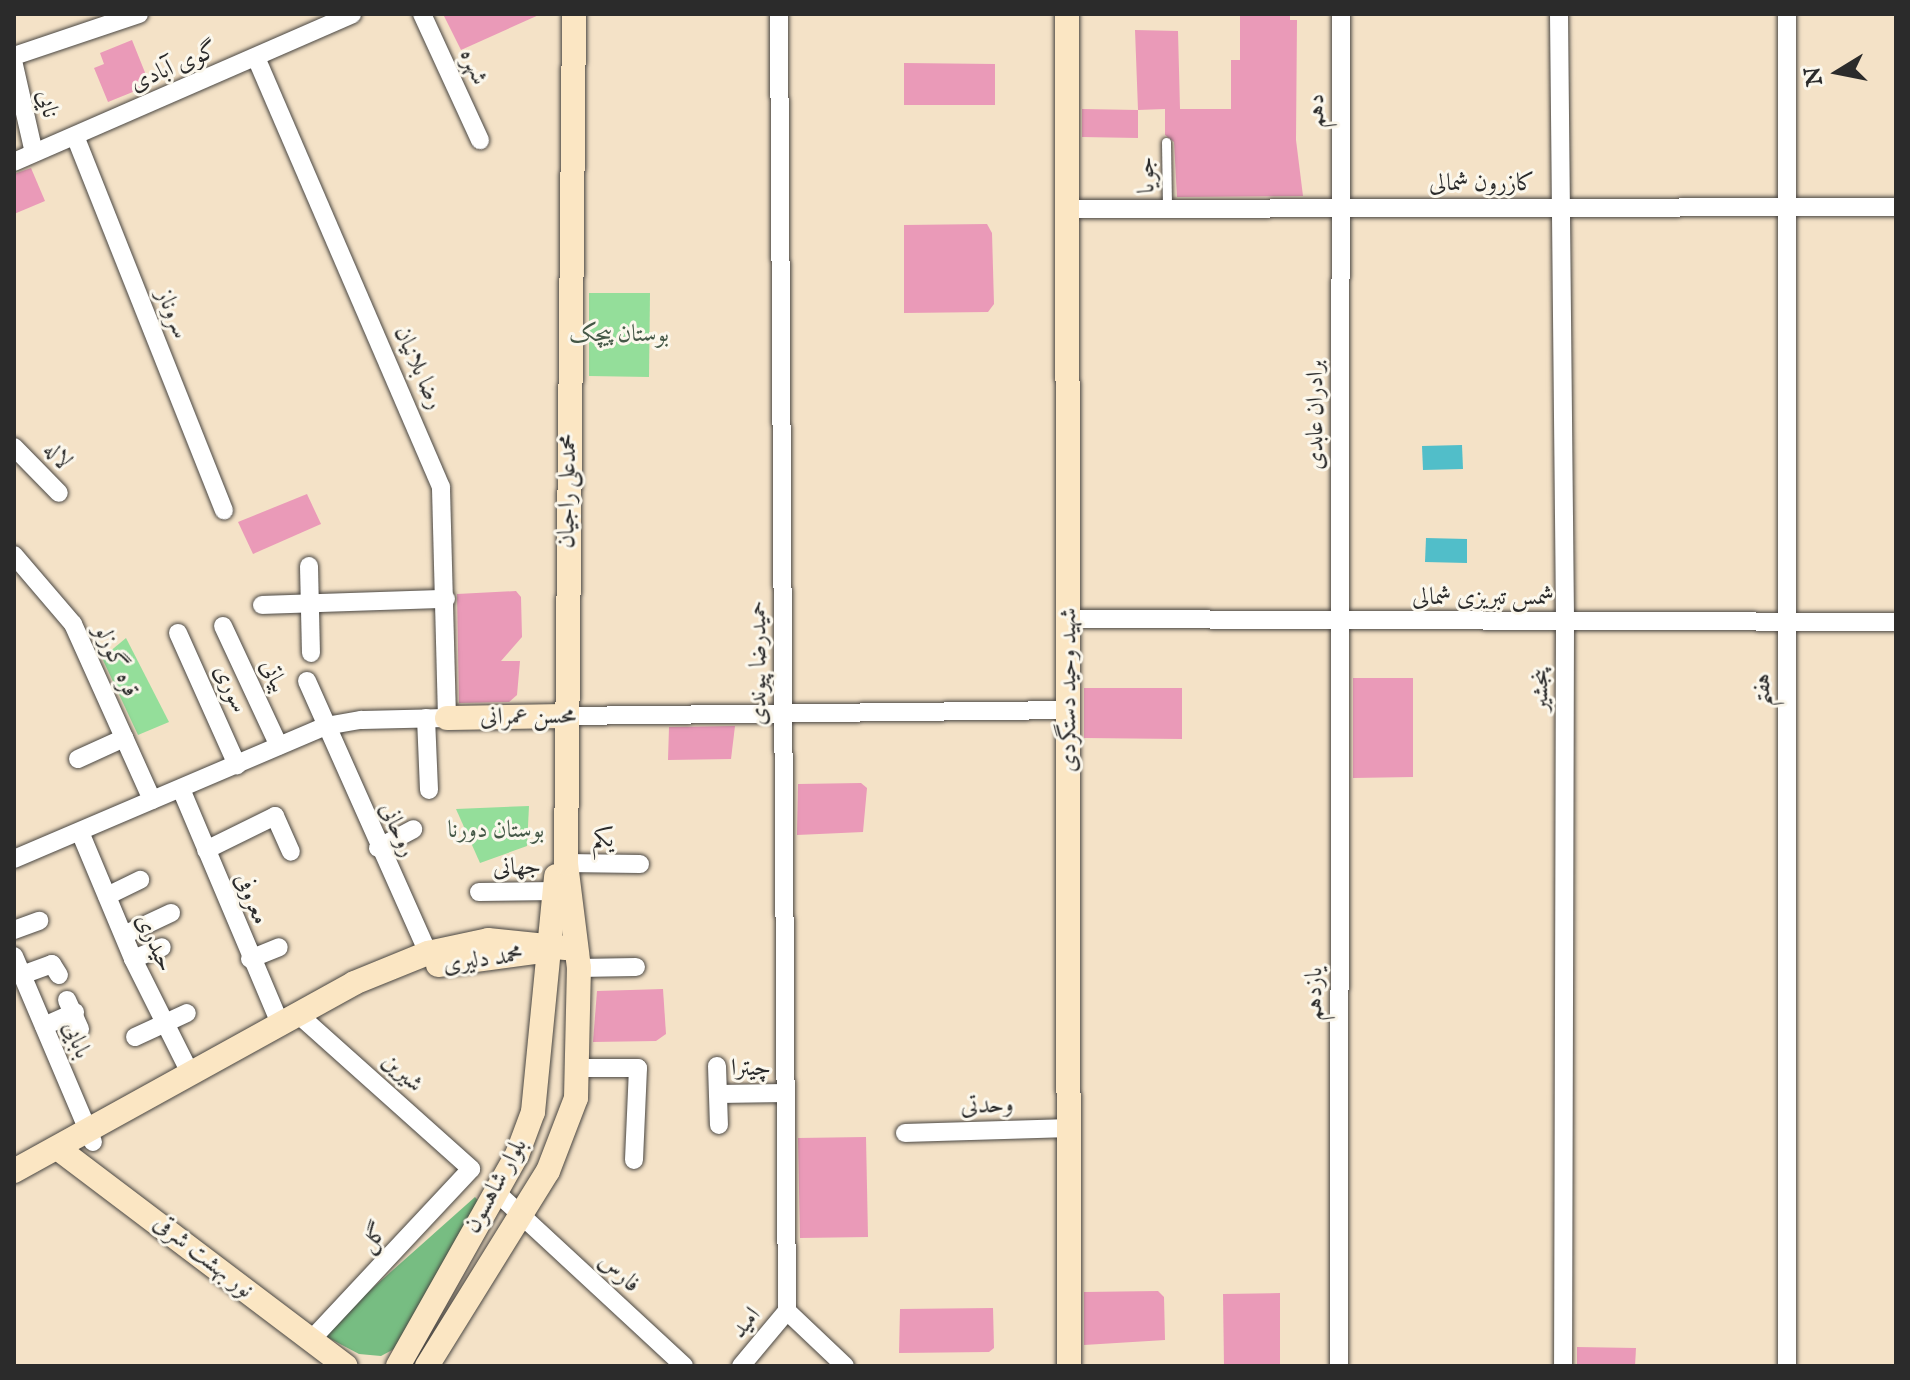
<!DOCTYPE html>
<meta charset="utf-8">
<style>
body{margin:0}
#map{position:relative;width:1910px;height:1380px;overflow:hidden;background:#f4e2c7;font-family:"IM FELL English",Amiri,serif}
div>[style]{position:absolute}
.green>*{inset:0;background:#94de9a}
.forest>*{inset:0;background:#77bd82}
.water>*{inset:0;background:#51bec9}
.building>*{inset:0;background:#ea9ab8}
.roads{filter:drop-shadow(0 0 2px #494642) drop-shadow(0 0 2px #494642)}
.lane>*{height:9px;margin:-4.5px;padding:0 4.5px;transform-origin:4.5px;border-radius:4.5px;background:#fff}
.street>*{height:18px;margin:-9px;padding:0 9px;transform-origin:9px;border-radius:9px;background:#fff}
.secondary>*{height:24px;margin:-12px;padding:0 12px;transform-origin:12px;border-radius:12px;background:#fbe6c3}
span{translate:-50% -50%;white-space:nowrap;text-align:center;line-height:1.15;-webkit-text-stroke:6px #fbf7ec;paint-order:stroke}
.street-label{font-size:24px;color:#2b2b2b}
.park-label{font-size:24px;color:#455847}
.frame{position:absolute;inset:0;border:16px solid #2b2b2b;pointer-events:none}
.north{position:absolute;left:1798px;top:32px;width:80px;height:80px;-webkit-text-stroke:6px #fbf7ec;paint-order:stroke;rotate:260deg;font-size:22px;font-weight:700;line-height:32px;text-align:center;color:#2b2b2b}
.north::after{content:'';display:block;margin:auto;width:28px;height:36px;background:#2b2b2b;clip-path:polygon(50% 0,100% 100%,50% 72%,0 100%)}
</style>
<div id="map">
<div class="green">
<i style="clip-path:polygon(589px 293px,650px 293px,649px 377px,589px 376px)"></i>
<i style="clip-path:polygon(126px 638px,169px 722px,138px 735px,102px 658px)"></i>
<i style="clip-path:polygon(529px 806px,527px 846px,480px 863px,456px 809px)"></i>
</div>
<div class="forest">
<i style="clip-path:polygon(475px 1197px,481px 1204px,396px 1348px,381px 1356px,359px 1354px,321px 1334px)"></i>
</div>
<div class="water">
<i style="clip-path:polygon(1462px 445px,1463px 469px,1423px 470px,1422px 446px)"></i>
<i style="clip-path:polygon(1426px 538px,1467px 539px,1467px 563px,1425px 562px)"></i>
</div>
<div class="building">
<i style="clip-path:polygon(443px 14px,541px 14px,461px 50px)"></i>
<i style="clip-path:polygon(1240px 14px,1290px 14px,1290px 20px,1297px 20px,1296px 140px,1303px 196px,1177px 197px,1174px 142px,1165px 135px,1165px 109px,1138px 110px,1135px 30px,1178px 31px,1180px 109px,1231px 109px,1231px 60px,1240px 60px)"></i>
<i style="clip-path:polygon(132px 40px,150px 85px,108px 102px,94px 68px,104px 64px,100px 53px)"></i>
<i style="clip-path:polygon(904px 63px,995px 64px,995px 105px,904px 105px)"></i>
<i style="clip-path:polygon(1082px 109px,1138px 110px,1138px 138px,1082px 137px)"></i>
<i style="clip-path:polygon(31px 168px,45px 201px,14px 214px,14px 174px)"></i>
<i style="clip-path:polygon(987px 224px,992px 233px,994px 304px,988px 312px,904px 313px,904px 225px)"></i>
<i style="clip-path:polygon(307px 494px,321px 524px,253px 554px,238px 522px)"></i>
<i style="clip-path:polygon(516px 591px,521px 597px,522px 637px,501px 661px,520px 661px,517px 695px,509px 702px,459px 703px,457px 594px)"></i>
<i style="clip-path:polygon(1353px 678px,1413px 678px,1413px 777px,1353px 778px)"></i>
<i style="clip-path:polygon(1084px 688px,1182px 688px,1182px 739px,1084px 738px)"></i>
<i style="clip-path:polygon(735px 726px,731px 759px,668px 760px,669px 727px)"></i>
<i style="clip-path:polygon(861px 783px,867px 788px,863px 832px,797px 835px,798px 784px)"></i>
<i style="clip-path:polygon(663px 989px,666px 1034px,656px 1041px,593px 1042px,597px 991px)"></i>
<i style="clip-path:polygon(866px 1137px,868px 1237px,800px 1238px,798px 1138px)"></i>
<i style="clip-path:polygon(1158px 1291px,1164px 1297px,1165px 1340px,1084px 1345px,1084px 1292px)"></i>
<i style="clip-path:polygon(1280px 1293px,1280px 1366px,1224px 1366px,1223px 1294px)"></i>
<i style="clip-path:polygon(993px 1308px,994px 1348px,989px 1352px,899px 1353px,900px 1309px)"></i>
<i style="clip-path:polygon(1577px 1347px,1636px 1348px,1635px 1366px,1577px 1366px)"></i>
</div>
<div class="roads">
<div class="lane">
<i style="left:1166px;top:142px;width:67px;rotate:89.1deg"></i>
</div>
<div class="street">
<i style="left:422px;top:14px;width:139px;rotate:65.3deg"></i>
<i style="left:779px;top:14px;width:1297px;rotate:89.65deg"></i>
<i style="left:1559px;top:14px;width:608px;rotate:89.43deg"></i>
<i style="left:1565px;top:622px;width:744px;rotate:90.15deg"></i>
<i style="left:14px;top:56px;width:132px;rotate:-18.6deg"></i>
<i style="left:14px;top:65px;width:90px;rotate:77.2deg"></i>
<i style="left:75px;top:136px;width:403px;rotate:68.3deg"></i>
<i style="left:14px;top:162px;width:369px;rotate:-23.6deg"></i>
<i style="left:1068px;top:209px;width:828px;rotate:-0.14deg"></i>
<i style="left:14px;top:447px;width:64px;rotate:45.6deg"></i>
<i style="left:14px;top:555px;width:91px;rotate:49.5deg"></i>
<i style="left:73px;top:624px;width:193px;rotate:65.8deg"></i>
<i style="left:309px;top:566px;width:87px;rotate:88.7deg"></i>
<i style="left:262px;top:605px;width:184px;rotate:-1.9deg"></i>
<i style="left:1070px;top:619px;width:826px;rotate:0.21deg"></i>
<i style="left:223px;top:626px;width:132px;rotate:65deg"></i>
<i style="left:178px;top:633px;width:145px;rotate:65.9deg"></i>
<i style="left:307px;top:681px;width:298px;rotate:66deg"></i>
<i style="left:566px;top:716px;width:503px;rotate:-0.68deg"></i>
<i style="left:426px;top:718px;width:72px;rotate:87.6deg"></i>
<i style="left:78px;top:759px;width:51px;rotate:-24.5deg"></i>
<i style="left:181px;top:789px;width:257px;rotate:67.1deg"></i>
<i style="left:80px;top:832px;width:138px;rotate:67.3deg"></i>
<i style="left:133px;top:959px;width:125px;rotate:63.4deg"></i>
<i style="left:378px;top:848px;width:40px;rotate:-28deg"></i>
<i style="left:206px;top:850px;width:77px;rotate:-26.2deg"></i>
<i style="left:275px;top:816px;width:39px;rotate:66deg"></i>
<i style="left:14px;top:859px;width:339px;rotate:-23.1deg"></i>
<i style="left:326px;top:726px;width:36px;rotate:-10deg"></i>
<i style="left:361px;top:720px;width:86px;rotate:-1.3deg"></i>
<i style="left:447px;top:718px;width:231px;rotate:-91.5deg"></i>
<i style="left:441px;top:487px;width:467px;rotate:-113.3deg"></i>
<i style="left:566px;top:863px;width:74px;rotate:0.8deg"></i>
<i style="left:479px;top:892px;width:77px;rotate:-0.7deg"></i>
<i style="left:107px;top:896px;width:37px;rotate:-26deg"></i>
<i style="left:14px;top:930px;width:27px;rotate:-20deg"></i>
<i style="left:124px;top:935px;width:52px;rotate:-25.1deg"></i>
<i style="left:14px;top:956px;width:202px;rotate:67deg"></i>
<i style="left:133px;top:959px;width:31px;rotate:-22deg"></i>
<i style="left:250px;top:959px;width:31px;rotate:-22deg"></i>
<i style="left:579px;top:968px;width:57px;rotate:-1deg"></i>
<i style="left:22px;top:975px;width:32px;rotate:-20deg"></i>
<i style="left:52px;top:964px;width:13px;rotate:58deg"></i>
<i style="left:67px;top:1000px;width:32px;rotate:66deg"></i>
<i style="left:299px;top:1015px;width:231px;rotate:41.8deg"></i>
<i style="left:471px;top:1169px;width:234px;rotate:133.1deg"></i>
<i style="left:44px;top:1026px;width:34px;rotate:-24deg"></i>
<i style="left:135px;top:1037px;width:57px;rotate:-24.8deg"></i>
<i style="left:717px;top:1066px;width:59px;rotate:88.1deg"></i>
<i style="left:577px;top:1068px;width:61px"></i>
<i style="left:638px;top:1068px;width:92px;rotate:92.5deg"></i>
<i style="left:718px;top:1094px;width:68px;rotate:-0.8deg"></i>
<i style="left:905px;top:1133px;width:165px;rotate:-1.7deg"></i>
<i style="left:494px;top:1190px;width:259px;rotate:42.8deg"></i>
<i style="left:787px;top:1311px;width:80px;rotate:43.5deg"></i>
<i style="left:741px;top:1366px;width:72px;rotate:-50.1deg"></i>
<i style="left:1339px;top:1366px;width:1352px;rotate:-89.92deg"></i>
<i style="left:1787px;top:1366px;width:1352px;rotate:-90deg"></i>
</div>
<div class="secondary">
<i style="left:1067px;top:14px;width:1352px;rotate:89.92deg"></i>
<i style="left:447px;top:718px;width:119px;rotate:-1deg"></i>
<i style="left:438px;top:965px;width:99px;rotate:-7.6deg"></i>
<i style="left:60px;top:1150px;width:358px;rotate:37.1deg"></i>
<i style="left:14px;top:1171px;width:389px;rotate:-28.9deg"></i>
<i style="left:354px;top:983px;width:80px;rotate:-22.1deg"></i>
<i style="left:428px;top:953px;width:61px;rotate:-12.2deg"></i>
<i style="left:488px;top:940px;width:78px;rotate:5.9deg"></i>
<i style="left:398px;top:1366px;width:242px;rotate:-60.6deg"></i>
<i style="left:517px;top:1155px;width:46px;rotate:-69.6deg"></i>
<i style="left:533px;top:1112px;width:237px;rotate:-84.4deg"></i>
<i style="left:427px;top:1366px;width:229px;rotate:-58.2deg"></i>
<i style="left:548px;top:1171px;width:78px;rotate:-69deg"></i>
<i style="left:576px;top:1098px;width:130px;rotate:-88.7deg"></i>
<i style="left:579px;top:968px;width:106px;rotate:-97.1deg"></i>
<i style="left:566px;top:863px;width:849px;rotate:-89.46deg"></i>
</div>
</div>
<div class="street-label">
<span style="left:174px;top:67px;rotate:-23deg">گوی آبادی</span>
<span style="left:473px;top:67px;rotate:65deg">شهره</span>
<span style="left:47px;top:104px;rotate:77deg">نایی</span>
<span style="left:1317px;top:111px;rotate:-90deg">دهم</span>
<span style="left:1147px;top:175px;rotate:-91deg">جویا</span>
<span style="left:1482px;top:184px">کازرون شمالی</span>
<span style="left:172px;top:314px;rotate:68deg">سروناز</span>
<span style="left:418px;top:368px;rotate:66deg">رضا بلانیان</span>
<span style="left:1316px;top:415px;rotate:-90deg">برادران عابدی</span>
<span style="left:57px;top:456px;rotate:46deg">لاله</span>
<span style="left:568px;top:491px;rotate:-89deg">محمدعلی راجیان</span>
<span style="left:1483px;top:598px">شمس تبریزی شمالی</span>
<span style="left:116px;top:661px;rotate:66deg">قره گوزلو</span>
<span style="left:759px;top:663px;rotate:-90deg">حمیدرضا پیوندی</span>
<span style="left:273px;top:676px;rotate:65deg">بیاتی</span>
<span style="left:230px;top:689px;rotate:66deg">سوری</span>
<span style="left:1069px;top:690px;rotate:-90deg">شهید وحید دستگردی</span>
<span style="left:1541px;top:690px;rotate:-90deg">پنجشیر</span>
<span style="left:1763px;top:690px;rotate:-90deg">هفتم</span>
<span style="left:528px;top:717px;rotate:-1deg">محسن عمرانی</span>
<span style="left:397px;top:830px;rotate:66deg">روحانی</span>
<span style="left:603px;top:840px;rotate:1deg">یکم</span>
<span style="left:517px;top:868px;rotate:-1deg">جهانی</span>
<span style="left:251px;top:899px;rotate:68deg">معروفی</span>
<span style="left:154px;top:943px;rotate:66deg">حیدری</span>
<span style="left:483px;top:960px;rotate:-8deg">محمد دلیری</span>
<span style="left:1315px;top:994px;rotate:-90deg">یازدهم</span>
<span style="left:76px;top:1040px;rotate:67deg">بابایی</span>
<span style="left:751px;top:1069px">چیترا</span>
<span style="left:402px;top:1073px;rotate:42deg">شیرین</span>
<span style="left:987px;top:1106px;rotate:-2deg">وحدتی</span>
<span style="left:496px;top:1186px;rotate:-61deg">بلوار شاهسون</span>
<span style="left:374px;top:1238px;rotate:-47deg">گل</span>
<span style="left:203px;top:1257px;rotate:38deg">نور بهشت شرقی</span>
<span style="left:619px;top:1273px;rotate:43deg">فارس</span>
<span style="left:746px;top:1323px;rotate:-50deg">امید</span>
</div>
<div class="park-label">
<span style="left:619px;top:335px">بوستان پیچک</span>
<span style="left:496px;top:831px">بوستان دورنا</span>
</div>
<div class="frame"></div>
<div class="north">N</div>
</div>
